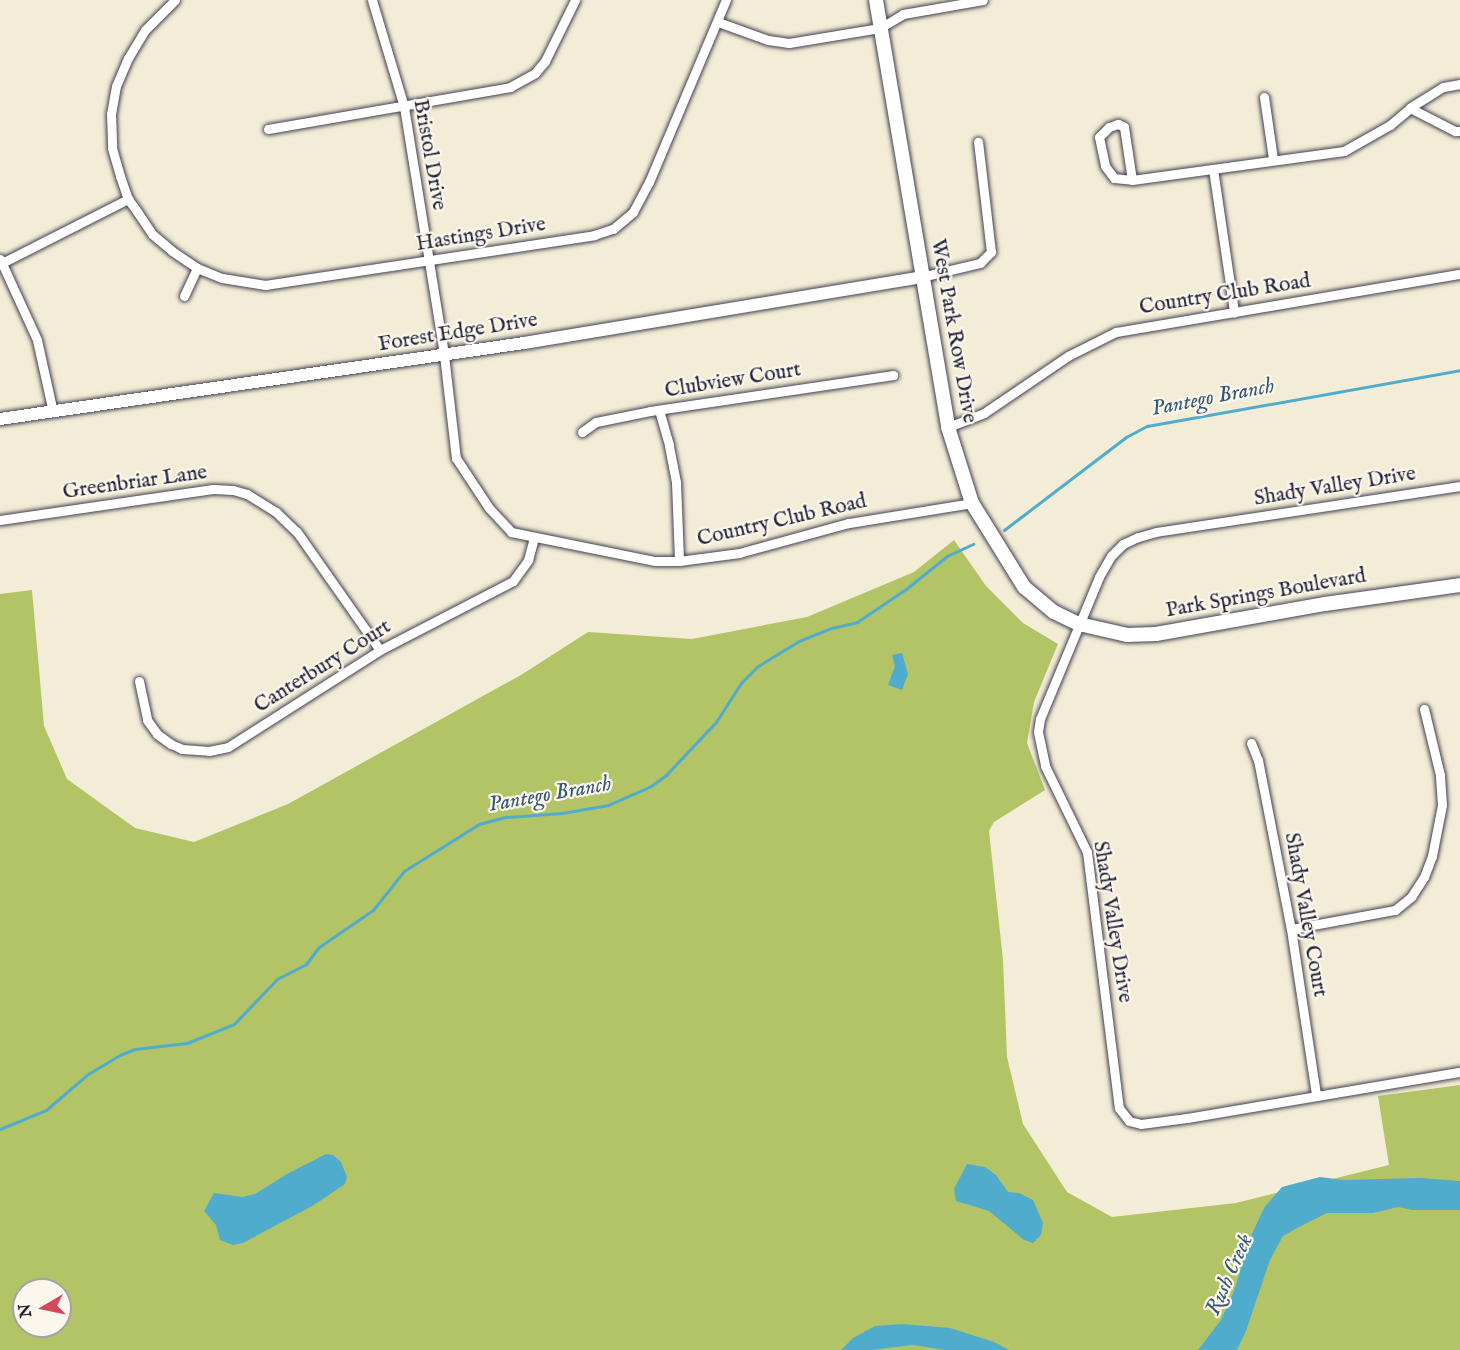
<!DOCTYPE html>
<style>
body{margin:0}
#map{position:relative;width:1460px;height:1350px;overflow:hidden;background:#f3ecd6;font-family:"IM FELL English",serif}
div>[style]{position:absolute}
.green>*{inset:0;background:#b3c467}
.water>*{inset:0;background:#4faccd}
.stream>*{height:3px;margin:-1.5px;padding:0 1.5px;transform-origin:1.5px;border-radius:1.5px;background:#4faccd}
.roads{filter:drop-shadow(0 0 2px #414052) drop-shadow(0 0 2px #414052)}
.minor>*{height:9px;margin:-4.5px;padding:0 4.5px;transform-origin:4.5px;border-radius:4.5px;background:#fff}
.tertiary>*{height:12px;margin:-6px;padding:0 6px;transform-origin:6px;border-radius:6px;background:#fff}
.secondary>*{height:14px;margin:-7px;padding:0 7px;transform-origin:7px;border-radius:7px;background:#fff}
span{translate:-50% -50%;white-space:nowrap;text-align:center;line-height:1.15;-webkit-text-stroke:4.5px #fbf7ec;paint-order:stroke}
.street-label{font-size:21px;color:#22223b}
.water-label{font-size:22px;color:#345975;font-style:italic}
.north{position:absolute;left:12px;top:1278px;width:60px;height:60px;box-sizing:border-box;background:#fbf7ec;border:2px solid #a4a2a5;border-radius:50%;rotate:261deg;font-size:16px;font-weight:700;line-height:24px;text-align:center;color:#22223b}
.north::after{content:'';display:block;margin:auto;width:21px;height:27px;background:#d1495b;clip-path:polygon(50% 0,100% 100%,50% 72%,0 100%)}
</style>
<div id="map">
<div class="green">
<i style="clip-path:polygon(evenodd,954px 540px,986px 586px,1023px 623px,1058px 644px,1034px 702px,1027px 743px,1045px 790px,994px 822px,989px 831px,1003px 960px,1007px 1057px,1023px 1124px,1067px 1192px,1112px 1217px,1236px 1203px,1389px 1165px,1378px 1096px,1460px 1085px,1460px 1350px,0 1350px,0 594px,32px 590px,44px 726px,67px 779px,135px 828px,194px 842px,288px 804px,521px 675px,588px 632px,692px 639px,807px 617px,914px 572px,954px 540px,24px 1290px,60px 1290px,60px 1326px,24px 1326px,24px 1290px)"></i>
</div>
<div class="water">
<i style="clip-path:polygon(902px 653px,908px 674px,902px 690px,888px 685px,895px 666px,892px 655px)"></i>
<i style="clip-path:polygon(326px 1154px,333px 1155px,341px 1162px,347px 1177px,345px 1184px,314px 1205px,243px 1243px,233px 1245px,220px 1240px,216px 1225px,204px 1211px,214px 1193px,242px 1197px,255px 1194px,287px 1174px)"></i>
<i style="clip-path:polygon(967px 1164px,985px 1167px,996px 1175px,1008px 1192px,1019px 1193px,1033px 1200px,1043px 1223px,1041px 1235px,1033px 1243px,1024px 1240px,989px 1211px,956px 1201px,954px 1189px)"></i>
<i style="clip-path:polygon(1320px 1177px,1343px 1180px,1420px 1178px,1460px 1181px,1460px 1210px,1412px 1210px,1398px 1207px,1373px 1213px,1327px 1213px,1299px 1227px,1283px 1236px,1270px 1260px,1246px 1331px,1237px 1350px,1198px 1350px,1221px 1320px,1234px 1291px,1251px 1236px,1264px 1208px,1282px 1187px)"></i>
<i style="clip-path:polygon(903px 1324px,950px 1328px,994px 1342px,1009px 1350px,945px 1350px,913px 1345px,872px 1350px,841px 1350px,853px 1338px,875px 1326px)"></i>
</div>
<div class="stream">
<i style="left:1004px;top:530px;width:153px;rotate:-37.3deg"></i>
<i style="left:1126px;top:437px;width:24px;rotate:-28deg"></i>
<i style="left:1147px;top:426px;width:318px;rotate:-10.1deg"></i>
<i style="left:0;top:1129px;width:50px;rotate:-22.4deg"></i>
<i style="left:46px;top:1110px;width:55px;rotate:-40.6deg"></i>
<i style="left:88px;top:1074px;width:37px;rotate:-31deg"></i>
<i style="left:120px;top:1055px;width:16px;rotate:-22deg"></i>
<i style="left:135px;top:1049px;width:52px;rotate:-6.6deg"></i>
<i style="left:187px;top:1043px;width:51px;rotate:-22deg"></i>
<i style="left:234px;top:1024px;width:62px;rotate:-46.3deg"></i>
<i style="left:277px;top:979px;width:33px;rotate:-27deg"></i>
<i style="left:306px;top:964px;width:21px;rotate:-53deg"></i>
<i style="left:319px;top:947px;width:65px;rotate:-34.4deg"></i>
<i style="left:373px;top:910px;width:50px;rotate:-51.5deg"></i>
<i style="left:404px;top:871px;width:89px;rotate:-32.1deg"></i>
<i style="left:479px;top:824px;width:28px;rotate:-15deg"></i>
<i style="left:506px;top:817px;width:56px;rotate:-4.1deg"></i>
<i style="left:562px;top:813px;width:47px;rotate:-9.9deg"></i>
<i style="left:608px;top:805px;width:47px;rotate:-23.8deg"></i>
<i style="left:651px;top:786px;width:19px;rotate:-36deg"></i>
<i style="left:666px;top:775px;width:73px;rotate:-46.7deg"></i>
<i style="left:716px;top:722px;width:46px;rotate:-57.3deg"></i>
<i style="left:741px;top:683px;width:24px;rotate:-45deg"></i>
<i style="left:758px;top:666px;width:48px;rotate:-31.4deg"></i>
<i style="left:799px;top:641px;width:35px;rotate:-22deg"></i>
<i style="left:832px;top:628px;width:26px;rotate:-13deg"></i>
<i style="left:857px;top:622px;width:59px;rotate:-34deg"></i>
<i style="left:906px;top:589px;width:53px;rotate:-38.8deg"></i>
<i style="left:947px;top:556px;width:29px;rotate:-25deg"></i>
</div>
<div class="roads">
<div class="minor">
<i style="left:175px;top:0;width:42px;rotate:135deg"></i>
<i style="left:145px;top:30px;width:33px;rotate:121deg"></i>
<i style="left:128px;top:58px;width:30px;rotate:113deg"></i>
<i style="left:116px;top:86px;width:27px;rotate:100deg"></i>
<i style="left:111px;top:113px;width:35px;rotate:88deg"></i>
<i style="left:112px;top:148px;width:29px;rotate:74deg"></i>
<i style="left:120px;top:176px;width:24px;rotate:71deg"></i>
<i style="left:128px;top:199px;width:17px;rotate:54deg"></i>
<i style="left:138px;top:213px;width:25px;rotate:56deg"></i>
<i style="left:152px;top:234px;width:26px;rotate:40deg"></i>
<i style="left:172px;top:251px;width:30px;rotate:34deg"></i>
<i style="left:197px;top:268px;width:27px;rotate:22deg"></i>
<i style="left:222px;top:278px;width:44px;rotate:9.2deg"></i>
<i style="left:265px;top:285px;width:333px;rotate:-8.6deg"></i>
<i style="left:594px;top:235px;width:20px;rotate:-18deg"></i>
<i style="left:613px;top:229px;width:26px;rotate:-40deg"></i>
<i style="left:633px;top:212px;width:34px;rotate:-62deg"></i>
<i style="left:649px;top:182px;width:198px;rotate:-67.1deg"></i>
<i style="left:372px;top:0;width:112px;rotate:73.3deg"></i>
<i style="left:404px;top:107px;width:251px;rotate:80.8deg"></i>
<i style="left:444px;top:355px;width:104px;rotate:83.4deg"></i>
<i style="left:456px;top:458px;width:60px;rotate:56.6deg"></i>
<i style="left:489px;top:508px;width:33px;rotate:47deg"></i>
<i style="left:511px;top:532px;width:147px;rotate:11.4deg"></i>
<i style="left:655px;top:561px;width:24px"></i>
<i style="left:679px;top:561px;width:61px;rotate:-7.6deg"></i>
<i style="left:739px;top:553px;width:114px;rotate:-15.3deg"></i>
<i style="left:849px;top:523px;width:125px;rotate:-9.2deg"></i>
<i style="left:718px;top:22px;width:53px;rotate:19.8deg"></i>
<i style="left:768px;top:40px;width:21px;rotate:8deg"></i>
<i style="left:789px;top:43px;width:92px;rotate:-9.4deg"></i>
<i style="left:880px;top:28px;width:27px;rotate:-31deg"></i>
<i style="left:903px;top:14px;width:81px;rotate:-9.9deg"></i>
<i style="left:1460px;top:84px;width:17px;rotate:170deg"></i>
<i style="left:1443px;top:87px;width:39px;rotate:148deg"></i>
<i style="left:1410px;top:108px;width:51px;rotate:27.1deg"></i>
<i style="left:1455px;top:131px;width:5px"></i>
<i style="left:1264px;top:97px;width:63px;rotate:81.7deg"></i>
<i style="left:268px;top:129px;width:246px;rotate:-9.8deg"></i>
<i style="left:510px;top:87px;width:29px;rotate:-29deg"></i>
<i style="left:535px;top:73px;width:16px;rotate:-50deg"></i>
<i style="left:545px;top:61px;width:68px;rotate:-63.8deg"></i>
<i style="left:1213px;top:169px;width:145px;rotate:81.6deg"></i>
<i style="left:1132px;top:180px;width:54px;rotate:-98.6deg"></i>
<i style="left:1124px;top:127px;width:7px;rotate:-153deg"></i>
<i style="left:1118px;top:124px;width:9px;rotate:162deg"></i>
<i style="left:1109px;top:127px;width:14px;rotate:135deg"></i>
<i style="left:1099px;top:137px;width:30px;rotate:78deg"></i>
<i style="left:1105px;top:166px;width:15px;rotate:53deg"></i>
<i style="left:1114px;top:178px;width:18px;rotate:6deg"></i>
<i style="left:1132px;top:180px;width:214px;rotate:-7.8deg"></i>
<i style="left:1344px;top:151px;width:53px;rotate:-29.5deg"></i>
<i style="left:1390px;top:125px;width:26px;rotate:-40deg"></i>
<i style="left:0;top:259px;width:89px;rotate:65.4deg"></i>
<i style="left:37px;top:340px;width:74px;rotate:77.5deg"></i>
<i style="left:0;top:264px;width:144px;rotate:-26.9deg"></i>
<i style="left:921px;top:277px;width:61px;rotate:-13.3deg"></i>
<i style="left:980px;top:263px;width:16px;rotate:-45deg"></i>
<i style="left:991px;top:252px;width:111px;rotate:-96.7deg"></i>
<i style="left:184px;top:296px;width:31px;rotate:-65deg"></i>
<i style="left:659px;top:410px;width:37px;rotate:74deg"></i>
<i style="left:669px;top:446px;width:37px;rotate:79deg"></i>
<i style="left:676px;top:482px;width:79px;rotate:87.8deg"></i>
<i style="left:948px;top:427px;width:39px;rotate:-21deg"></i>
<i style="left:984px;top:413px;width:102px;rotate:-34.2deg"></i>
<i style="left:1068px;top:356px;width:54px;rotate:-26.6deg"></i>
<i style="left:1116px;top:332px;width:349px;rotate:-9.6deg"></i>
<i style="left:582px;top:432px;width:17px;rotate:-36deg"></i>
<i style="left:596px;top:422px;width:55px;rotate:-11.5deg"></i>
<i style="left:650px;top:411px;width:246px;rotate:-8.4deg"></i>
<i style="left:1460px;top:486px;width:307px;rotate:171.4deg"></i>
<i style="left:1156px;top:532px;width:19px;rotate:164deg"></i>
<i style="left:1138px;top:537px;width:17px;rotate:155deg"></i>
<i style="left:1123px;top:544px;width:17px;rotate:135deg"></i>
<i style="left:1111px;top:556px;width:24px;rotate:120deg"></i>
<i style="left:1099px;top:577px;width:154px;rotate:112.6deg"></i>
<i style="left:1040px;top:719px;width:13px;rotate:99deg"></i>
<i style="left:1038px;top:732px;width:35px;rotate:78deg"></i>
<i style="left:1045px;top:766px;width:96px;rotate:64deg"></i>
<i style="left:1087px;top:852px;width:258px;rotate:82.9deg"></i>
<i style="left:1119px;top:1108px;width:16px;rotate:52deg"></i>
<i style="left:1129px;top:1121px;width:12px;rotate:14deg"></i>
<i style="left:1141px;top:1124px;width:46px;rotate:-7.4deg"></i>
<i style="left:1187px;top:1118px;width:277px;rotate:-9.6deg"></i>
<i style="left:0;top:520px;width:215px;rotate:-8.3deg"></i>
<i style="left:213px;top:489px;width:20px;rotate:3deg"></i>
<i style="left:233px;top:490px;width:15px;rotate:16deg"></i>
<i style="left:247px;top:494px;width:34px;rotate:32deg"></i>
<i style="left:276px;top:512px;width:29px;rotate:44deg"></i>
<i style="left:297px;top:532px;width:144px;rotate:54.9deg"></i>
<i style="left:139px;top:681px;width:40px;rotate:78deg"></i>
<i style="left:147px;top:720px;width:17px;rotate:54deg"></i>
<i style="left:157px;top:734px;width:17px;rotate:36deg"></i>
<i style="left:171px;top:744px;width:12px;rotate:24deg"></i>
<i style="left:182px;top:749px;width:27px;rotate:4deg"></i>
<i style="left:209px;top:751px;width:19px;rotate:-12deg"></i>
<i style="left:228px;top:747px;width:180px;rotate:-32.5deg"></i>
<i style="left:380px;top:650px;width:150px;rotate:-27.4deg"></i>
<i style="left:513px;top:581px;width:26px;rotate:-54deg"></i>
<i style="left:528px;top:560px;width:23px;rotate:-75deg"></i>
<i style="left:1251px;top:743px;width:18px;rotate:68deg"></i>
<i style="left:1258px;top:760px;width:172px;rotate:79deg"></i>
<i style="left:1291px;top:929px;width:168px;rotate:81.4deg"></i>
<i style="left:1291px;top:929px;width:106px;rotate:-10.4deg"></i>
<i style="left:1395px;top:910px;width:21px;rotate:-39deg"></i>
<i style="left:1411px;top:897px;width:24px;rotate:-57deg"></i>
<i style="left:1424px;top:877px;width:22px;rotate:-69deg"></i>
<i style="left:1432px;top:856px;width:52px;rotate:-78.9deg"></i>
<i style="left:1442px;top:805px;width:30px;rotate:-94deg"></i>
<i style="left:1440px;top:775px;width:68px;rotate:-103.6deg"></i>
</div>
<div class="tertiary">
<i style="left:0;top:419px;width:529px;rotate:-8.25deg"></i>
<i style="left:524px;top:343px;width:402px;rotate:-9.4deg"></i>
</div>
<div class="secondary">
<i style="left:876px;top:0;width:433px;rotate:80.4deg"></i>
<i style="left:948px;top:427px;width:80px;rotate:72.5deg"></i>
<i style="left:972px;top:503px;width:99px;rotate:58.2deg"></i>
<i style="left:1024px;top:587px;width:39px;rotate:40deg"></i>
<i style="left:1054px;top:612px;width:28px;rotate:26deg"></i>
<i style="left:1079px;top:624px;width:49px;rotate:12.9deg"></i>
<i style="left:1127px;top:635px;width:29px;rotate:-2deg"></i>
<i style="left:1156px;top:634px;width:172px;rotate:-10.1deg"></i>
<i style="left:1325px;top:604px;width:136px;rotate:-8deg"></i>
</div>
</div>
<div class="street-label">
<span style="left:429px;top:155px;rotate:80deg">Bristol Drive</span>
<span style="left:481px;top:235px;rotate:-9deg">Hastings Drive</span>
<span style="left:1225px;top:295px;rotate:-9deg">Country Club Road</span>
<span style="left:953px;top:331px;rotate:80deg">West Park Row Drive</span>
<span style="left:458px;top:333px;rotate:-9deg">Forest Edge Drive</span>
<span style="left:733px;top:381px;rotate:-9deg">Clubview Court</span>
<span style="left:135px;top:483px;rotate:-8deg">Greenbriar Lane</span>
<span style="left:1335px;top:487px;rotate:-9deg">Shady Valley Drive</span>
<span style="left:782px;top:521px;rotate:-13deg">Country Club Road</span>
<span style="left:1266px;top:594px;rotate:-10deg">Park Springs Boulevard</span>
<span style="left:323px;top:667px;rotate:-32deg">Canterbury Court</span>
<span style="left:1305px;top:915px;rotate:80deg">Shady Valley Court</span>
<span style="left:1112px;top:922px;rotate:81deg">Shady Valley Drive</span>
</div>
<div class="water-label">
<span style="left:1213px;top:398px;rotate:-11deg">Pantego Branch</span>
<span style="left:550px;top:795px;rotate:-10deg">Pantego Branch</span>
<span style="left:1230px;top:1275px;rotate:-66deg">Rush Creek</span>
</div>
<div class="north">N</div>
</div>
